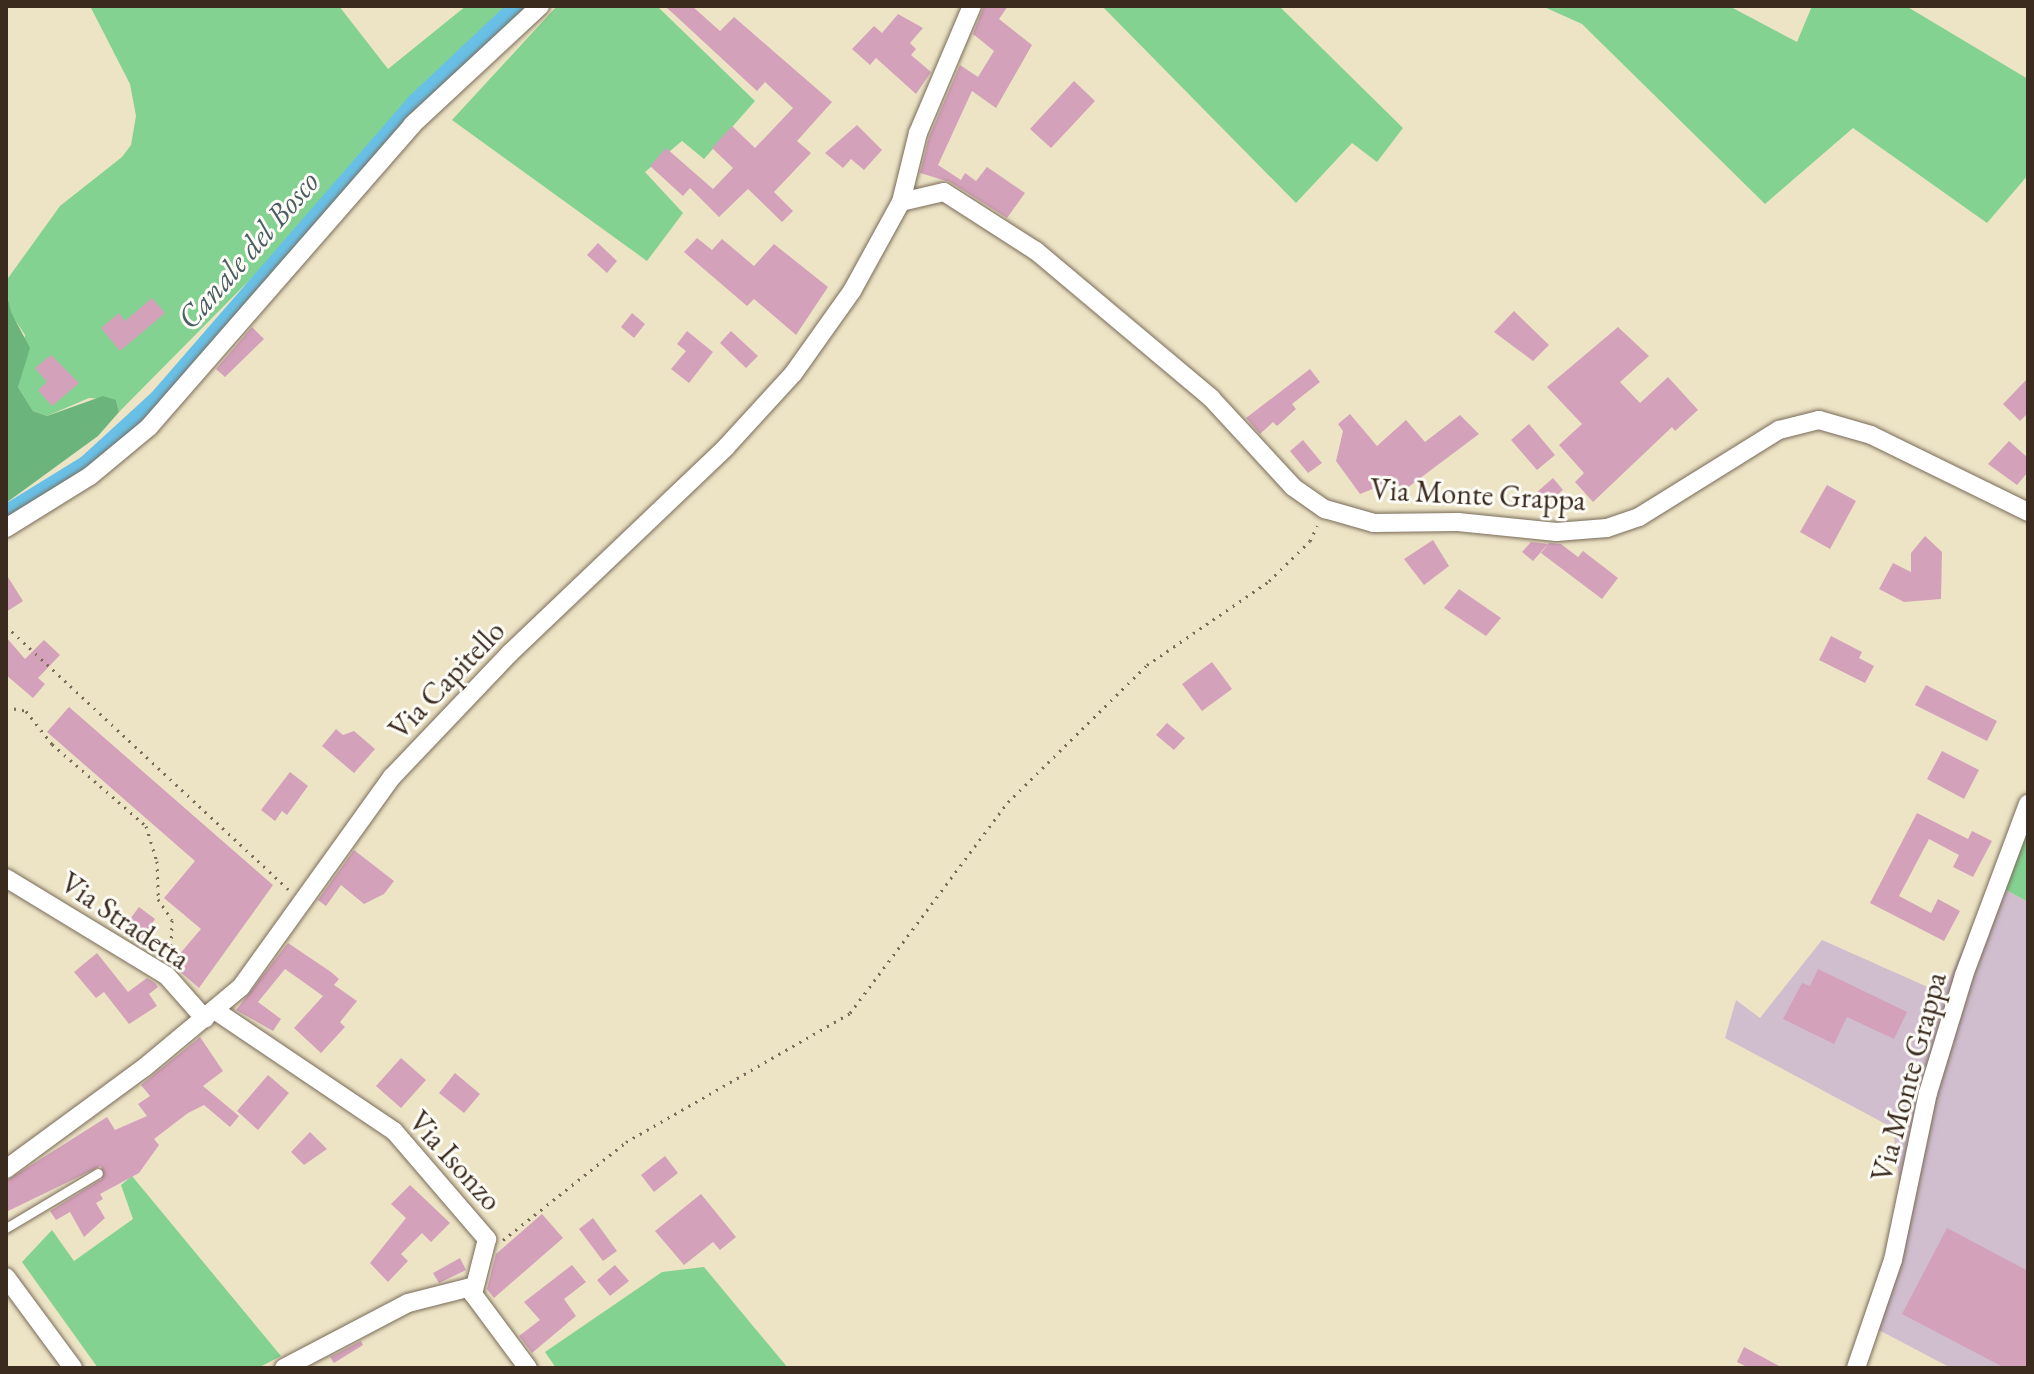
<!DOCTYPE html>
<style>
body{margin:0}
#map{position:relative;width:2034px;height:1374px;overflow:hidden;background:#ede4c6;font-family:"EB Garamond",serif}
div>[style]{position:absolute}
.industrial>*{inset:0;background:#d0bdce}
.green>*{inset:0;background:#84d291}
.forest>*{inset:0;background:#6bb47b}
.canal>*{height:18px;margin:-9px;padding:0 9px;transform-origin:9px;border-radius:9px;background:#69c0e6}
.building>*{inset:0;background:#d4a1ba}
.path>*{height:3px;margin-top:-1.5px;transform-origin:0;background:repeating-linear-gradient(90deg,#796b59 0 2px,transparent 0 8px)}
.roads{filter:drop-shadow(0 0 2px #796b59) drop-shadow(0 0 2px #796b59)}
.service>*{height:9px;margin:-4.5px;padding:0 4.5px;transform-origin:4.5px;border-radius:4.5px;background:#fff}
.minor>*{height:18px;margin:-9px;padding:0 9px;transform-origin:9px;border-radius:9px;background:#fff}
span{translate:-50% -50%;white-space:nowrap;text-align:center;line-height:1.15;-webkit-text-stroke:6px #fdfcf7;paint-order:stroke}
.street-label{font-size:30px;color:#3b2a1e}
.water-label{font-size:32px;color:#4b5e64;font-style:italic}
.frame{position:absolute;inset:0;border:8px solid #3b2a1e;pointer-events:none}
</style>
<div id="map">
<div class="industrial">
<i style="clip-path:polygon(1992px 882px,2028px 902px,2028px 1368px,1951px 1368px,1875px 1328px,1902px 1208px,1893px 1128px,1725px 1038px,1736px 1000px,1760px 1018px,1822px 940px,1930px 988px,1948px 982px)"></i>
</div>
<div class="green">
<i style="clip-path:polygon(90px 6px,339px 6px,388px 69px,466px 6px,512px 6px,373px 140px,300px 229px,119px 412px,116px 400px,89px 398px,47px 416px,33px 411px,18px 387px,25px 335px,10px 312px,6px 281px,60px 206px,122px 157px,131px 145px,136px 116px,130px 84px)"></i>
<i style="clip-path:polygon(557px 6px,657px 6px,755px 101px,704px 159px,682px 141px,645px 172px,683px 213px,647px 261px,452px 120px)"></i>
<i style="clip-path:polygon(1102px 6px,1279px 6px,1403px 128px,1377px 162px,1352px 143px,1296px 203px)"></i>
<i style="clip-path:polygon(1542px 6px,1729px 6px,1797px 42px,1812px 6px,1906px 6px,2028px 79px,2028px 175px,1987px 223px,1853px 128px,1765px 204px,1582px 24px)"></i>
<i style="clip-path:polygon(2028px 814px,2028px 902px,1992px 882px)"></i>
<i style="clip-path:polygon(132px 1176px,281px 1356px,258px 1368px,98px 1368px,22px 1262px,52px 1230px,74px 1261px,133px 1219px,121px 1185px)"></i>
<i style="clip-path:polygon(704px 1267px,788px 1368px,556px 1368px,545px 1352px,662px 1272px)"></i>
</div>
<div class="forest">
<i style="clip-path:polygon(6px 289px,11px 312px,30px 348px,18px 387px,33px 411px,47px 416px,103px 396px,116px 400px,119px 412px,98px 436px,6px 503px)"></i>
</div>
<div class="canal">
<i style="left:6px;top:514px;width:95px;rotate:-31.7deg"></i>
<i style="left:87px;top:464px;width:96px;rotate:-42.5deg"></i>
<i style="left:158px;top:399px;width:391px;rotate:-49deg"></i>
<i style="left:414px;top:104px;width:143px;rotate:-43.3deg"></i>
</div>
<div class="building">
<i style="clip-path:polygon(665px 6px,692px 6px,720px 31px,734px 17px,832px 102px,797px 141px,811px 153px,774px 192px,793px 211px,782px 222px,748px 189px,719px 217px,690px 188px,683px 196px,650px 166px,666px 148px,713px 189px,733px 168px,712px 148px,732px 126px,755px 148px,793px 108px,765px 82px,757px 91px)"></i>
<i style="clip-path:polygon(984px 6px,1008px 6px,999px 19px,1032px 45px,996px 108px,972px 91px,938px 165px,961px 180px,965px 173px,976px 181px,987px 167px,1025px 193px,1007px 218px,950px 182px,920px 173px,929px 137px,960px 65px,978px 77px,994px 51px,973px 34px)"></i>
<i style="clip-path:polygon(898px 14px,923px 28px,910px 43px,916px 49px,911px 55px,931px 72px,916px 94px,876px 58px,870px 65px,852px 49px,874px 26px,882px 33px)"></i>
<i style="clip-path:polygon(1074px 81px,1095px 101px,1051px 148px,1030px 129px)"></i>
<i style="clip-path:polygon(857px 125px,882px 150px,864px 170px,851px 159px,843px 168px,825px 153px)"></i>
<i style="clip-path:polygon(697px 238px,712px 250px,722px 239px,754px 266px,774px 244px,828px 287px,796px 335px,754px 299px,747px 306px,684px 252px)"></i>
<i style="clip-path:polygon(598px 243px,617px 261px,607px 273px,587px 255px)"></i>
<i style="clip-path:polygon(152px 298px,165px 313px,120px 351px,101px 328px,119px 313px,125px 321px)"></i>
<i style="clip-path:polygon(1514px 311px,1549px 345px,1533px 361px,1494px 332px)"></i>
<i style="clip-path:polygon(632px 313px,645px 324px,634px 338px,621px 327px)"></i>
<i style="clip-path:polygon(252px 327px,264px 339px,225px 377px,216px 369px)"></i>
<i style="clip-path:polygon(1618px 327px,1649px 356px,1620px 382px,1640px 403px,1668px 377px,1698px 410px,1675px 431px,1672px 427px,1593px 502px,1575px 482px,1584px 473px,1559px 445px,1582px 424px,1547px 387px)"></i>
<i style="clip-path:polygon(687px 331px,713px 352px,689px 383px,671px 369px,686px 351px,677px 344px)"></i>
<i style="clip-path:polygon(731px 331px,758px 356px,746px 368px,720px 343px)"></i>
<i style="clip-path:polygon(51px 355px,79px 383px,52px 406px,38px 390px,47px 382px,35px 368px)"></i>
<i style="clip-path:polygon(1310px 369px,1320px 382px,1292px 404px,1296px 409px,1277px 426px,1273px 422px,1260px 434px,1246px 418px)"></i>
<i style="clip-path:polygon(2028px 378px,2028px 413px,2020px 421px,2003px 404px)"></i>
<i style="clip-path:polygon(1350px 414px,1377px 446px,1406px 420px,1425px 442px,1460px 415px,1479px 434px,1403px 491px,1395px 480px,1360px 494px,1336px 461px,1343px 431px,1338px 424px)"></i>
<i style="clip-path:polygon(1529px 424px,1555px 455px,1537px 470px,1511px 440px)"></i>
<i style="clip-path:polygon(1303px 440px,1322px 463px,1308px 473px,1290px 451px)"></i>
<i style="clip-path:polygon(2009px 441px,2028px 458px,2028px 472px,2017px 485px,1988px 464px)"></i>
<i style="clip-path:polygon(1553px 478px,1563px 490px,1546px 504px,1536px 493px)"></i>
<i style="clip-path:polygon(1827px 485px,1856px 501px,1830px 549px,1800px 532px)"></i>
<i style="clip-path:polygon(1925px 536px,1942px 552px,1941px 599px,1904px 602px,1879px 589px,1893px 563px,1911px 572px,1911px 553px)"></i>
<i style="clip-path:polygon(1433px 540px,1449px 566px,1424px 585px,1404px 559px)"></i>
<i style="clip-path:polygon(1531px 542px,1548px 544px,1533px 561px,1522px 552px)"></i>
<i style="clip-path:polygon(1549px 543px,1561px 544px,1578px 557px,1583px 551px,1618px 578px,1602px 599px,1541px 553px)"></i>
<i style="clip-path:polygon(6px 574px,23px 601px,6px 612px)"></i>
<i style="clip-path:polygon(1459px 589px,1501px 618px,1486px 636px,1444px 608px)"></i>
<i style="clip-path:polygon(1831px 636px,1862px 652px,1859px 658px,1874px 666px,1865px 683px,1819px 660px)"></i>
<i style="clip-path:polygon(6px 637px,25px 659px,44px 640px,60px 655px,38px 678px,45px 684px,33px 698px,6px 675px)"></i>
<i style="clip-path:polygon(1212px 662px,1232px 689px,1202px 711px,1182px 684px)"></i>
<i style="clip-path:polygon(1926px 685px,1997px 721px,1987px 741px,1915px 705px)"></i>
<i style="clip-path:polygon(69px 707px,273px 885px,199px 988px,171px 964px,201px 929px,164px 898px,195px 861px,47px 732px)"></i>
<i style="clip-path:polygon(1167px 723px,1185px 738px,1174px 750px,1156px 735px)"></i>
<i style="clip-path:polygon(336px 729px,343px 735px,354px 731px,375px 749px,354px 773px,322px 746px)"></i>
<i style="clip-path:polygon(1942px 751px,1979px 770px,1964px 799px,1927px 779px)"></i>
<i style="clip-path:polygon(290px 772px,308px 786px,287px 815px,282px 811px,275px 821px,261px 810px)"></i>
<i style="clip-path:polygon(1917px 813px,1968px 839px,1972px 831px,1992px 841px,1973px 877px,1953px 867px,1959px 855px,1929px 839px,1899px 896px,1931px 913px,1938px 899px,1960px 911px,1944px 941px,1870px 903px)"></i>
<i style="clip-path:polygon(354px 850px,394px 881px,384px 894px,364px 904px,341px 885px,326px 906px,318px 900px)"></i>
<i style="clip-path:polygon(139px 907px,155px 919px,142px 938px,125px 926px)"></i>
<i style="clip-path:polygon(288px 943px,331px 972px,339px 979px,334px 985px,357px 1001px,340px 1022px,345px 1027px,321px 1053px,294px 1028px,323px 996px,285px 969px,258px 1002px,281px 1019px,273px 1031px,236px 1010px)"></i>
<i style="clip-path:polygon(97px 953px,128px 992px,147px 978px,155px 983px,158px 987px,149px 994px,157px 1006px,129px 1024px,104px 992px,96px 998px,74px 972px)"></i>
<i style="clip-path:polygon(1818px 969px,1907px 1012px,1894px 1039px,1847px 1017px,1834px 1044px,1783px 1019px,1802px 983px,1810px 986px)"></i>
<i style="clip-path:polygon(200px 1037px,223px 1071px,203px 1086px,239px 1116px,230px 1127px,204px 1105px,188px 1113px,154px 1139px,159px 1145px,139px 1173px,100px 1194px,103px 1199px,96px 1203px,105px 1218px,84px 1237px,70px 1212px,56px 1220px,50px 1211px,102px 1179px,101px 1166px,6px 1212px,6px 1181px,107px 1117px,115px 1130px,147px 1116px,138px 1104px,150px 1096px,141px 1085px)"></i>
<i style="clip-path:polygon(401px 1058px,426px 1080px,401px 1108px,376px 1086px)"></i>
<i style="clip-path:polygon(455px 1073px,480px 1094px,464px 1113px,439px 1093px)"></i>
<i style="clip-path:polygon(268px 1075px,289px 1093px,258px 1130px,237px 1111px)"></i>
<i style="clip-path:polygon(310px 1132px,327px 1149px,304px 1165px,291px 1152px)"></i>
<i style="clip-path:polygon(665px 1156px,678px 1173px,654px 1192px,641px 1175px)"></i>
<i style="clip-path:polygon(410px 1185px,450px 1223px,431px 1242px,422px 1233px,401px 1254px,408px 1261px,388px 1282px,370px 1263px,406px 1218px,391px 1204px)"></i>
<i style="clip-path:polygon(701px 1194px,736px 1237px,720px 1250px,713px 1242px,684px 1265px,655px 1231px)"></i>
<i style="clip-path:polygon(542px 1214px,563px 1238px,494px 1298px,487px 1289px,496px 1254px)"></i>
<i style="clip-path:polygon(593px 1218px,617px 1251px,603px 1261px,579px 1229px)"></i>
<i style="clip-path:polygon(1947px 1228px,2028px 1271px,2028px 1368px,2005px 1368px,1902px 1314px)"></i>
<i style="clip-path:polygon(460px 1258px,466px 1270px,439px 1283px,433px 1273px)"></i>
<i style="clip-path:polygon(572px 1265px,586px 1282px,564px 1299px,576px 1316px,532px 1353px,519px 1336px,540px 1320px,524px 1302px)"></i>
<i style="clip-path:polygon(615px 1265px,629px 1281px,610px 1296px,597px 1280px)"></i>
<i style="clip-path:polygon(361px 1341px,363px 1345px,334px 1363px,330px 1357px)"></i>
<i style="clip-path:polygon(1744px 1347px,1783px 1368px,1749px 1368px,1737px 1362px)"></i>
</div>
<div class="path">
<i style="left:6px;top:626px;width:386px;rotate:43deg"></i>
<i style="left:6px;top:707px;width:20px;rotate:11deg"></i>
<i style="left:26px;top:711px;width:42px;rotate:51.8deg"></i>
<i style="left:52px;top:744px;width:125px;rotate:41.1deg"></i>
<i style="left:146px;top:826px;width:37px;rotate:73deg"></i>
<i style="left:157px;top:861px;width:38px;rotate:88deg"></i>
<i style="left:158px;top:899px;width:25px;rotate:56deg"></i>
<i style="left:172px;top:920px;width:37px;rotate:92deg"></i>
<i style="left:503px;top:1240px;width:157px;rotate:-38.5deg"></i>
<i style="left:626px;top:1142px;width:258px;rotate:-29.9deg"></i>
<i style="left:850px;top:1013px;width:264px;rotate:-53.2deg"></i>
<i style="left:1008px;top:802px;width:195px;rotate:-44.6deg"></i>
<i style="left:1147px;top:665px;width:148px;rotate:-34.5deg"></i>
<i style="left:1269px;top:581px;width:57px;rotate:-44.3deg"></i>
<i style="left:1310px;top:541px;width:17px;rotate:-65deg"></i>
</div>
<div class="roads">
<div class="service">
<i style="left:6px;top:1228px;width:107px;rotate:-30.9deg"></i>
</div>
<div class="minor">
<i style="left:901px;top:202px;width:44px;rotate:-13.1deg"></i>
<i style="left:944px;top:192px;width:109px;rotate:32.7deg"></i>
<i style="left:1036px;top:251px;width:229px;rotate:40deg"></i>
<i style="left:1211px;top:398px;width:121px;rotate:47.3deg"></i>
<i style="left:1293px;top:487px;width:39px;rotate:35deg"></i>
<i style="left:1325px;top:509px;width:51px;rotate:15.9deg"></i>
<i style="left:1374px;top:523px;width:84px;rotate:-0.7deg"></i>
<i style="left:1458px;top:522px;width:99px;rotate:5.8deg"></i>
<i style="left:1556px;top:532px;width:51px;rotate:-4.5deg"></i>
<i style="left:1607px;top:528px;width:34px;rotate:-19deg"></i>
<i style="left:1639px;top:517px;width:165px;rotate:-31.9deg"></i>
<i style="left:1779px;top:430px;width:41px;rotate:-14deg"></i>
<i style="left:1819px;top:420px;width:54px;rotate:16.1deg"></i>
<i style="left:1871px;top:435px;width:175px;rotate:26.1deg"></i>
<i style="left:6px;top:528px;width:99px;rotate:-31.8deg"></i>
<i style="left:90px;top:476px;width:77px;rotate:-39.7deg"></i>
<i style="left:149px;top:427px;width:400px;rotate:-48.9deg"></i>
<i style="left:412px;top:125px;width:175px;rotate:-42.9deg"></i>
<i style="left:6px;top:878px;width:188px;rotate:31.3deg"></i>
<i style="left:167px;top:976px;width:57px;rotate:48.5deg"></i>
<i style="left:216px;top:1011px;width:215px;rotate:34deg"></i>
<i style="left:394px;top:1131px;width:143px;rotate:49.3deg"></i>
<i style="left:487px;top:1239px;width:57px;rotate:104.3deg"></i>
<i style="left:473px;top:1294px;width:92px;rotate:53.4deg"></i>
<i style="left:6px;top:1169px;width:172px;rotate:-36.3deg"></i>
<i style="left:145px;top:1067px;width:125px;rotate:-39.8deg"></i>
<i style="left:241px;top:987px;width:259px;rotate:-54.3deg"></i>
<i style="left:392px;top:777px;width:171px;rotate:-46.4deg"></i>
<i style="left:510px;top:653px;width:298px;rotate:-43.6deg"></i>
<i style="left:726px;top:447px;width:99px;rotate:-47.5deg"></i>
<i style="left:793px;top:374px;width:102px;rotate:-54.6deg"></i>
<i style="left:852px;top:291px;width:102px;rotate:-61.2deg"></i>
<i style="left:901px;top:202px;width:71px;rotate:-76.2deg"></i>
<i style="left:918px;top:133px;width:138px;rotate:-67deg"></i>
<i style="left:6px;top:1277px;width:113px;rotate:53.6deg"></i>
<i style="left:284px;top:1368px;width:140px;rotate:-27.7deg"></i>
<i style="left:408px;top:1303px;width:65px;rotate:-14.3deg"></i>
<i style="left:1856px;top:1368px;width:114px;rotate:-71.1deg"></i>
<i style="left:1893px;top:1260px;width:171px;rotate:-78.2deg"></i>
<i style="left:1928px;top:1093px;width:123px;rotate:-73deg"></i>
<i style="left:1964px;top:975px;width:183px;rotate:-69.5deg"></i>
</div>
</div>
<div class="street-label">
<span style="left:1478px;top:495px;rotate:3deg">Via Monte Grappa</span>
<span style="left:447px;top:680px;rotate:-46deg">Via Capitello</span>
<span style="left:125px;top:921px;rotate:34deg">Via Stradetta</span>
<span style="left:1909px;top:1077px;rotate:-75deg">Via Monte Grappa</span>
<span style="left:455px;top:1161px;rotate:48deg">Via Isonzo</span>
</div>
<div class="water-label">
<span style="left:248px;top:250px;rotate:-49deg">Canale del Bosco</span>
</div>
<div class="frame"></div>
</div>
